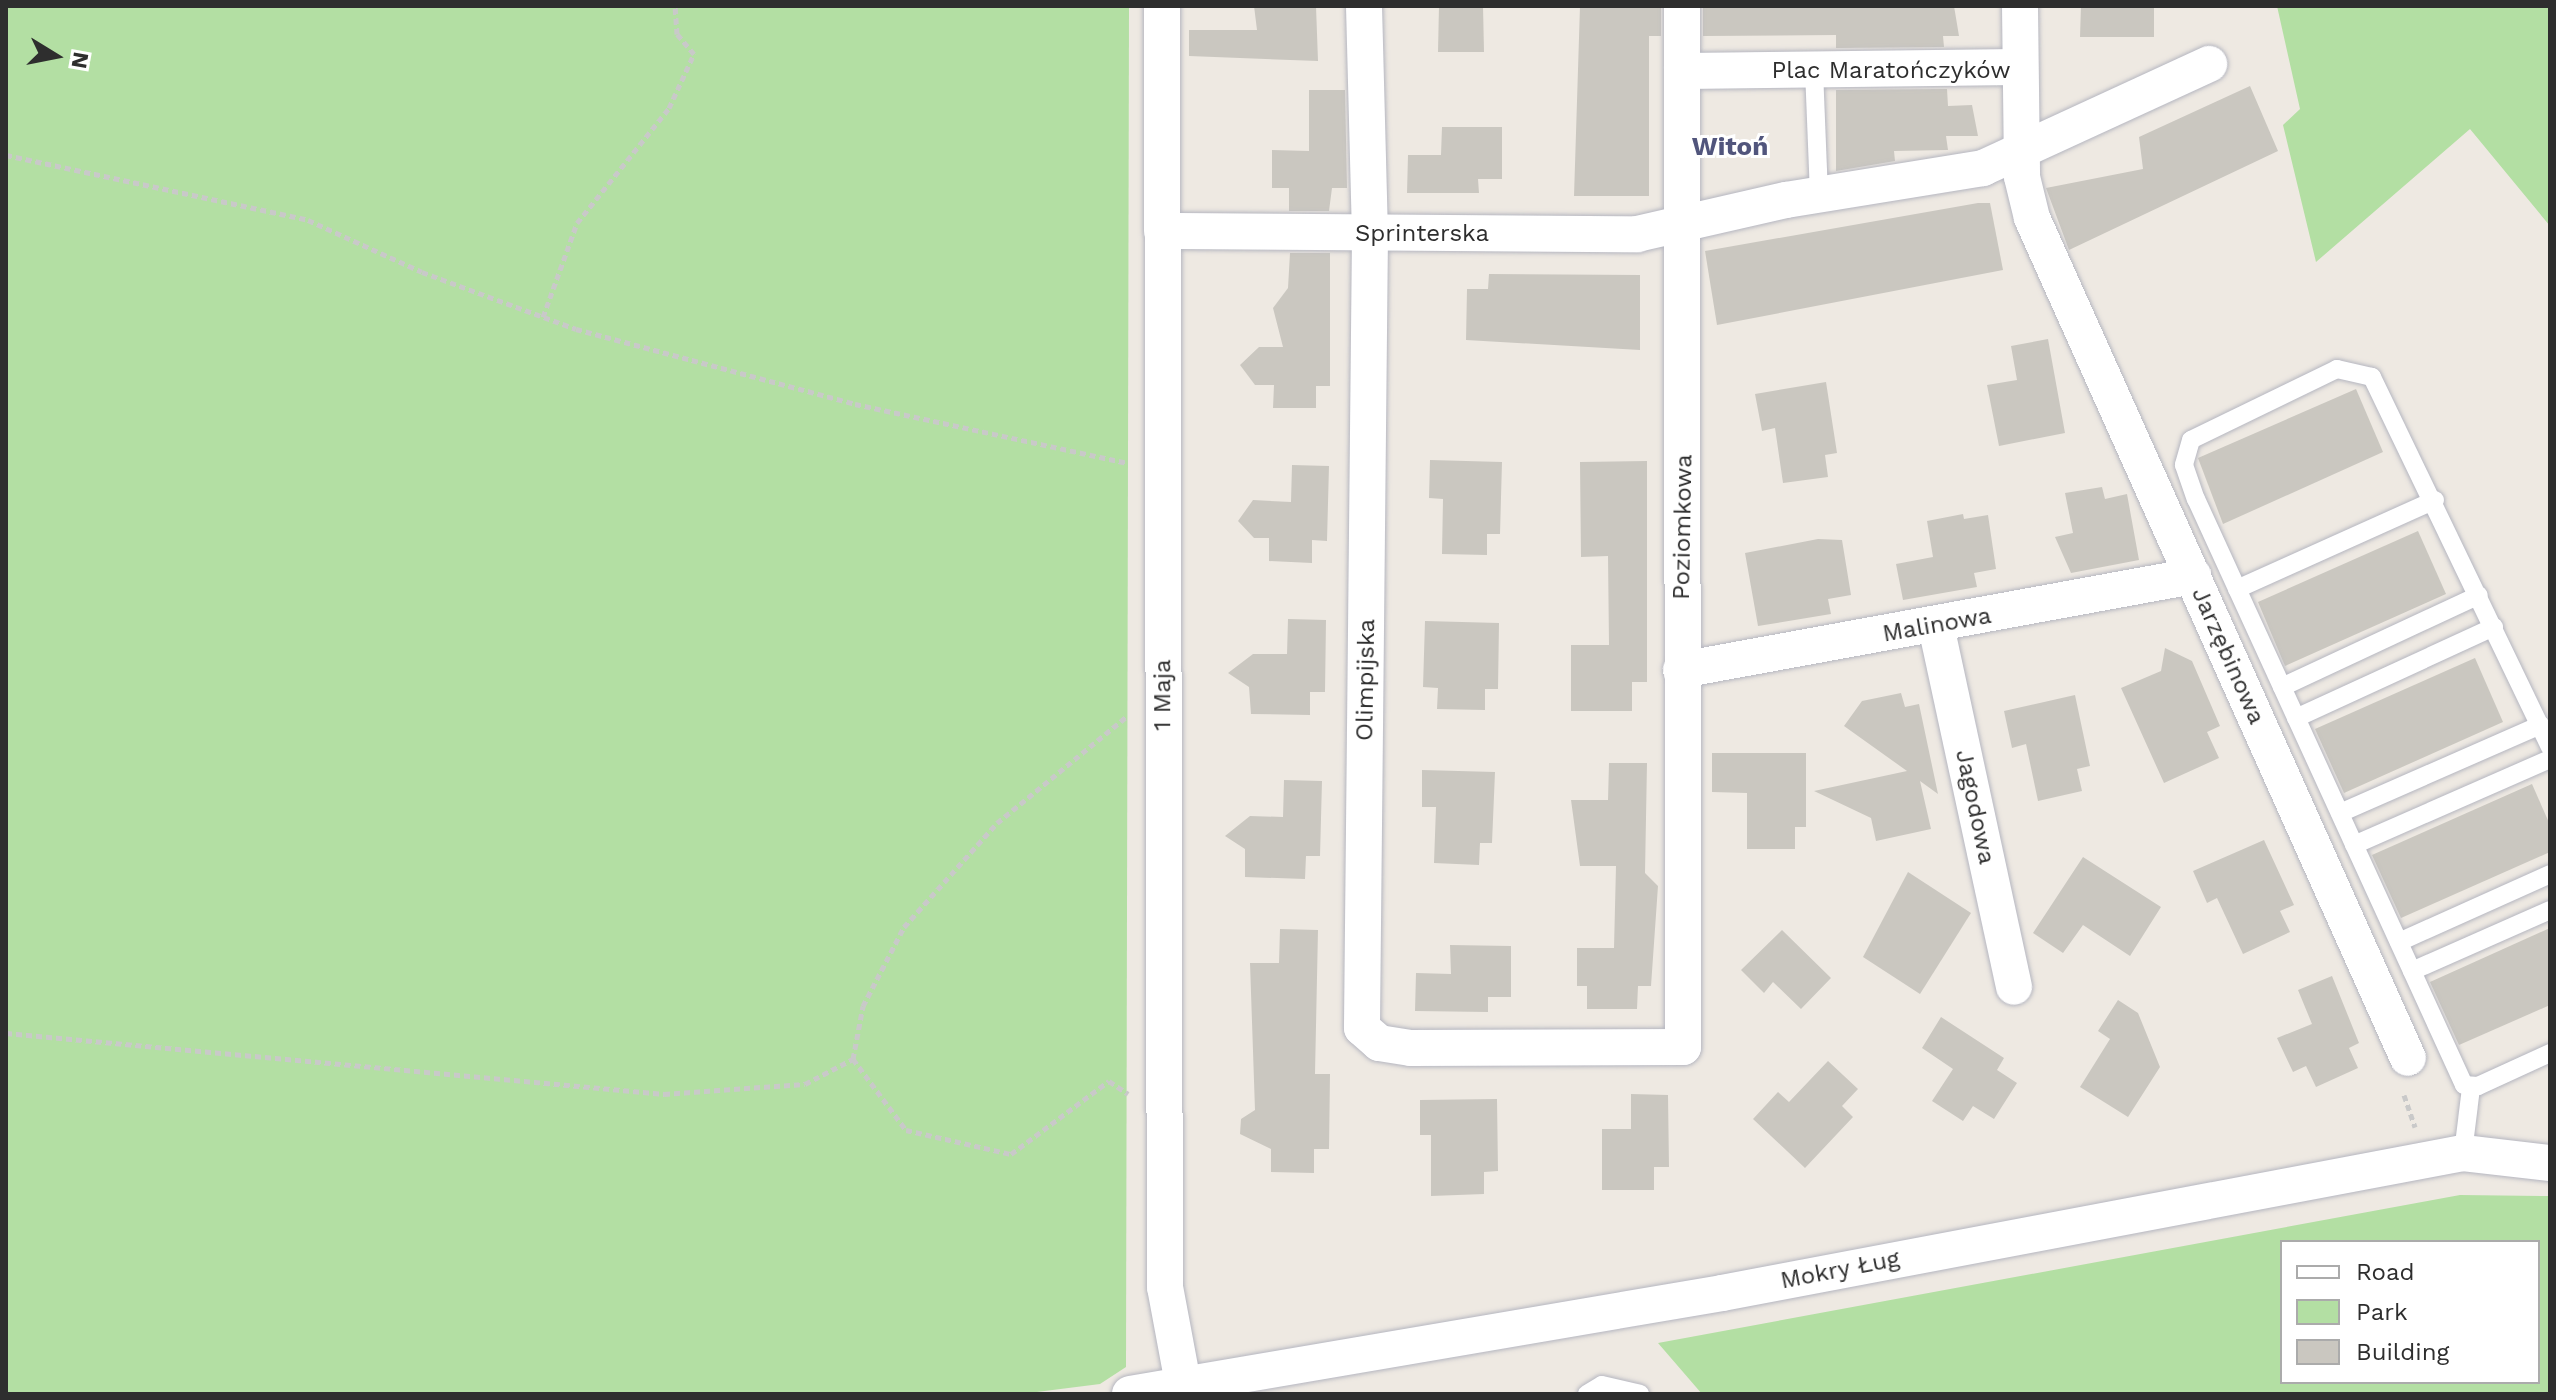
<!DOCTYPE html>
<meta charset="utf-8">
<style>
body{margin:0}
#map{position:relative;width:2556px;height:1400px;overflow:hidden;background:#eee9e2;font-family:"Work Sans",sans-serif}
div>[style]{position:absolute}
.green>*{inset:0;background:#b3dfa3}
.building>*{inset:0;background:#cac7c0}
.path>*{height:5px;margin-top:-2.5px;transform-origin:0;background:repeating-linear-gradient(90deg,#c9c9c9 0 6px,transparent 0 10px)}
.roads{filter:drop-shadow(0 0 2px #b5b6c0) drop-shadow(0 0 2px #b5b6c0)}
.lane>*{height:18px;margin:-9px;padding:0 9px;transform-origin:9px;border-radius:9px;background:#fff}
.street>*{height:36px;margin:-18px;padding:0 18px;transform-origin:18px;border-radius:18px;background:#fff}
span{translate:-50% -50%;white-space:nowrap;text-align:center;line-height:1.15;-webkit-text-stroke:6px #fff;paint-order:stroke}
.street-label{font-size:24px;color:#2e2e2e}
.neighbourhood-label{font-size:26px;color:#51557c;font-weight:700}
.frame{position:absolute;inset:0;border:8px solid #2e2e2e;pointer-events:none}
.legend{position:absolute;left:2280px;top:1240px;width:260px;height:144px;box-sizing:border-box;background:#fff;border:2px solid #ababab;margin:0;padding:10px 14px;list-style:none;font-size:24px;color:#2e2e2e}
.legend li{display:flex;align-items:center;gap:16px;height:40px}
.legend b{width:40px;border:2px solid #ababab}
.north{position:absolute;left:16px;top:16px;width:80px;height:80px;-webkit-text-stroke:6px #fff;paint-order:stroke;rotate:100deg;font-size:22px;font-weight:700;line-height:32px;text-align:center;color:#2e2e2e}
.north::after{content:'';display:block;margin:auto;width:28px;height:36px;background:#2e2e2e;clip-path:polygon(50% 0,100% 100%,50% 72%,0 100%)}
</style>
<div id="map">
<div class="green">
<i style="clip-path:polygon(6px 6px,1129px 6px,1126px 1367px,1100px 1384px,1021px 1394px,6px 1394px)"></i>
<i style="clip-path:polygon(2277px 6px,2550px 6px,2550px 226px,2470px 129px,2316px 262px,2283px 125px,2300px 109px)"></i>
<i style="clip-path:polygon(evenodd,2460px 1195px,2550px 1196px,2550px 1394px,1702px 1394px,1658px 1343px,2460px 1195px,2538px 1242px,2538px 1382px,2282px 1382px,2282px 1242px,2538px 1242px)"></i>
</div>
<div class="building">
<i style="clip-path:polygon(1254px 6px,1316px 6px,1318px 61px,1189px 56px,1189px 30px,1257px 30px)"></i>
<i style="clip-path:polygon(1439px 6px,1483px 6px,1484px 52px,1438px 52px)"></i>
<i style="clip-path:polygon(1580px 6px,1661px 6px,1661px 36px,1649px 36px,1649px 196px,1574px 196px)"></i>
<i style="clip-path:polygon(1703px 6px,1954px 6px,1959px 36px,1943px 36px,1944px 47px,1836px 48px,1836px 35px,1703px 36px)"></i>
<i style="clip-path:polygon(2081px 6px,2154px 6px,2154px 37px,2080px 37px)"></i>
<i style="clip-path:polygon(2250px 86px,2278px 151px,2069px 250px,2046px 188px,2143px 169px,2139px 137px)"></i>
<i style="clip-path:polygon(1947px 89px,1948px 106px,1972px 105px,1978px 136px,1946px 136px,1948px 150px,1894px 151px,1895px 161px,1836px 171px,1836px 90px)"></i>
<i style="clip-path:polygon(1309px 90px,1345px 90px,1347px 188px,1332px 188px,1329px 211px,1289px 211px,1289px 188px,1272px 188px,1272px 150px,1309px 151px)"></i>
<i style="clip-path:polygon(1442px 127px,1502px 127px,1502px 179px,1478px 179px,1479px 193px,1407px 193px,1408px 155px,1441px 155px)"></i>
<i style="clip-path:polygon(1978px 203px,1990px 203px,2003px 270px,1717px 325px,1705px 251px)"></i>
<i style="clip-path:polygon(1290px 253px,1330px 253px,1330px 386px,1316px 386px,1316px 408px,1273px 408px,1274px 385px,1255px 385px,1240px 365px,1259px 347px,1283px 347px,1273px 308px,1288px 288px)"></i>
<i style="clip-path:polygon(1489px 274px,1640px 275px,1640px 350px,1466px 340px,1467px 289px,1488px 289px)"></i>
<i style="clip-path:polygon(2048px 339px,2065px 433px,1999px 446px,1987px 385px,2017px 380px,2011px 346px)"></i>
<i style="clip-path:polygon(1826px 382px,1837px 453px,1825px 455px,1828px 477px,1783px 483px,1775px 428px,1762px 431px,1755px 394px)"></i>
<i style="clip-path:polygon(2356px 389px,2383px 452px,2223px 524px,2198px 458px)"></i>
<i style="clip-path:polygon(1430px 460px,1502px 462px,1500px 534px,1487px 534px,1487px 555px,1442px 554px,1443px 499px,1429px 498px)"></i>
<i style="clip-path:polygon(1647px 461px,1647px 682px,1632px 682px,1632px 711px,1571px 711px,1571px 645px,1609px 645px,1608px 556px,1581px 557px,1580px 462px)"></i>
<i style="clip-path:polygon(1292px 465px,1329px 466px,1327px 541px,1312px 540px,1312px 563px,1269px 561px,1269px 538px,1254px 538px,1238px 521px,1253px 500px,1291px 502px)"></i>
<i style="clip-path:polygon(2102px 487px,2105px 499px,2127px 494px,2139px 560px,2071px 573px,2055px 537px,2073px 533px,2065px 493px)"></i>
<i style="clip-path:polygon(1963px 514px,1964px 519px,1988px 515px,1996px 569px,1974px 573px,1977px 587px,1903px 600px,1896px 564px,1933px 557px,1927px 521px)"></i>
<i style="clip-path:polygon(2418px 531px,2446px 594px,2285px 666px,2258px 602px)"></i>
<i style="clip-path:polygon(1818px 539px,1842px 540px,1851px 595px,1828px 599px,1831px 614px,1758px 626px,1745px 553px)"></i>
<i style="clip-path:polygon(1288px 619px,1326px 620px,1325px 692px,1310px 692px,1310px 715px,1251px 714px,1249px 687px,1228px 673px,1253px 654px,1287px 654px)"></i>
<i style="clip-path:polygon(1425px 621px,1499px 623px,1498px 689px,1485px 689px,1485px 710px,1437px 709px,1438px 688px,1423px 687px)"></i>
<i style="clip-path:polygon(2165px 648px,2192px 661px,2220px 726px,2207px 732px,2219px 758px,2164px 783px,2121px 688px,2161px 671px)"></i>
<i style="clip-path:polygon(2475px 658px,2503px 722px,2344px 793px,2315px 729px)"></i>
<i style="clip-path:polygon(1901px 693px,1905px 707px,1919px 704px,1938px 794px,1920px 781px,1931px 829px,1876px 841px,1871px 818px,1814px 791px,1907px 771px,1844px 726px,1862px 701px)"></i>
<i style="clip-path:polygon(2075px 695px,2090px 766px,2077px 769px,2082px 791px,2038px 801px,2026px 744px,2012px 748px,2004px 711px)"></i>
<i style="clip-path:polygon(1712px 753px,1806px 753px,1806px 827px,1795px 827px,1795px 849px,1747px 849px,1747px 793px,1712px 792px)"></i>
<i style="clip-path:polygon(1609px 763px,1647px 763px,1645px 873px,1658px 886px,1651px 986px,1638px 986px,1637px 1009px,1587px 1009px,1587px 986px,1577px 986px,1577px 948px,1614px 948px,1616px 866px,1580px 866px,1571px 800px,1608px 800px)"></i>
<i style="clip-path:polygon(1422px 770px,1495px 772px,1492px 843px,1480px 843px,1479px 865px,1434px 863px,1436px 807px,1422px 807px)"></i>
<i style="clip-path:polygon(1284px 780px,1322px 781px,1320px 856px,1306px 856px,1305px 879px,1245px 877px,1245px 849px,1225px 836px,1250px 816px,1283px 817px)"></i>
<i style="clip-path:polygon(2532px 784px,2550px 825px,2550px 852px,2401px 918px,2372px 855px)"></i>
<i style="clip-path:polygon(2264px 840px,2294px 905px,2280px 911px,2290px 932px,2243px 954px,2217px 898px,2207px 903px,2193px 871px)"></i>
<i style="clip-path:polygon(2083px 857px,2161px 907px,2130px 956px,2083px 925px,2063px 953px,2033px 933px)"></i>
<i style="clip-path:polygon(1908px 872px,1971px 913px,1920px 994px,1863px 957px)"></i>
<i style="clip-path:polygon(2550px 928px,2550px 1005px,2459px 1045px,2430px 982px)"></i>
<i style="clip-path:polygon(1280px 929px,1318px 930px,1315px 1074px,1330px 1074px,1329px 1149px,1314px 1149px,1314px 1173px,1271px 1172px,1271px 1149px,1240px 1134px,1241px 1119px,1255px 1110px,1250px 963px,1279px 963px)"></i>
<i style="clip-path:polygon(1782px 930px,1831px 978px,1801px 1009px,1773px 982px,1764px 993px,1741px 970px)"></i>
<i style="clip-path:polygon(1450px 945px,1511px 946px,1511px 997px,1488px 997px,1488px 1012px,1415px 1011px,1416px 973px,1451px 974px)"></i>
<i style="clip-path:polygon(2332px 976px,2359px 1043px,2349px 1048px,2358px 1068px,2316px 1087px,2306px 1066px,2293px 1072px,2277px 1038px,2312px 1024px,2298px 990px)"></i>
<i style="clip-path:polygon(2118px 1000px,2138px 1013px,2160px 1067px,2128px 1117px,2080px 1087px,2110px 1039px,2098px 1031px)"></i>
<i style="clip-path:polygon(1941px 1017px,2004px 1058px,1997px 1070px,2017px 1083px,1994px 1119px,1973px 1106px,1963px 1121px,1932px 1101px,1953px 1069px,1922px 1048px)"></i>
<i style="clip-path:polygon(1828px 1061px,1858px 1089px,1842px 1106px,1853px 1117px,1805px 1168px,1753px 1119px,1778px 1092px,1789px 1102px)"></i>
<i style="clip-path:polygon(1631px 1094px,1668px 1095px,1669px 1167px,1654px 1167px,1654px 1190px,1602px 1190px,1602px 1129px,1631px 1129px)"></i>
<i style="clip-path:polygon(1497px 1099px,1498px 1171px,1484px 1172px,1484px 1194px,1431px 1196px,1431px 1135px,1420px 1135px,1420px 1100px)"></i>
</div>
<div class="path">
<i style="left:6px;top:155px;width:309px;rotate:12.1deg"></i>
<i style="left:308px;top:220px;width:125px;rotate:24.5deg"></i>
<i style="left:422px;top:272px;width:164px;rotate:20.3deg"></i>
<i style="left:576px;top:329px;width:289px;rotate:15deg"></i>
<i style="left:855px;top:404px;width:279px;rotate:12.2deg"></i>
<i style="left:543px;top:317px;width:100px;rotate:-70.1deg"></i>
<i style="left:577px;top:223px;width:147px;rotate:-51.3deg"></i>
<i style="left:669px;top:108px;width:60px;rotate:-65.2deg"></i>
<i style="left:694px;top:54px;width:26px;rotate:-130deg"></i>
<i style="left:677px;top:34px;width:28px;rotate:-94deg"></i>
<i style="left:6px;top:1033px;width:661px;rotate:5.3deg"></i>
<i style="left:664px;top:1094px;width:141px;rotate:-4.1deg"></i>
<i style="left:805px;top:1084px;width:54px;rotate:-27.5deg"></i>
<i style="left:853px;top:1059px;width:54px;rotate:-79.3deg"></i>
<i style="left:863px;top:1006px;width:89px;rotate:-62.6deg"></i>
<i style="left:904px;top:927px;width:140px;rotate:-48.2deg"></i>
<i style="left:997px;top:823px;width:167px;rotate:-39.4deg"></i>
<i style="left:853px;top:1059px;width:89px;rotate:53.3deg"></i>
<i style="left:906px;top:1130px;width:108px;rotate:12.9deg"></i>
<i style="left:1011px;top:1154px;width:122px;rotate:-36.7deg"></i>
<i style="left:1109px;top:1081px;width:23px;rotate:34deg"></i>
<i style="left:2404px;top:1095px;width:34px;rotate:71deg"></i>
</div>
<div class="roads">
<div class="lane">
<i style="left:1814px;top:70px;width:124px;rotate:87.7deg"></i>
<i style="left:2237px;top:589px;width:217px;rotate:-24.2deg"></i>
<i style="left:2282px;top:687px;width:217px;rotate:-25deg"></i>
<i style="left:2296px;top:718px;width:218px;rotate:-24.7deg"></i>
<i style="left:2550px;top:747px;width:411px;rotate:-115.7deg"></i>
<i style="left:2372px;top:377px;width:36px;rotate:-167deg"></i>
<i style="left:2337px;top:369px;width:162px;rotate:154.1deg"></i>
<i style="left:2191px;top:440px;width:26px;rotate:106deg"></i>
<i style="left:2184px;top:465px;width:36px;rotate:71deg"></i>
<i style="left:2196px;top:499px;width:644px;rotate:65.42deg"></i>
<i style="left:2464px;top:1085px;width:14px;rotate:4deg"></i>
<i style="left:2478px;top:1086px;width:79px;rotate:-24.6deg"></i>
<i style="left:2340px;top:813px;width:219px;rotate:-23.7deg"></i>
<i style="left:2354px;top:845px;width:214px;rotate:-23.7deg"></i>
<i style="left:2399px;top:942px;width:166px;rotate:-24.2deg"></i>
<i style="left:2412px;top:971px;width:151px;rotate:-23.8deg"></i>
<i style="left:2463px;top:1153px;width:65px;rotate:-83deg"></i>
<i style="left:1587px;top:1394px;width:17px;rotate:-31deg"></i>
<i style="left:1602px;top:1385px;width:39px;rotate:13deg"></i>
</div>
<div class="street">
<i style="left:1162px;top:6px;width:1281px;rotate:89.87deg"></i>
<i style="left:1165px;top:1287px;width:98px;rotate:79.4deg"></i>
<i style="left:1364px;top:6px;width:228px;rotate:88.5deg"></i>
<i style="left:1370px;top:234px;width:794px;rotate:90.58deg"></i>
<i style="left:1362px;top:1028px;width:23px;rotate:41deg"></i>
<i style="left:1379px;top:1043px;width:32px;rotate:9deg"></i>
<i style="left:1411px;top:1048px;width:272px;rotate:-0.2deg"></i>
<i style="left:1683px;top:1047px;width:1041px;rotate:-90.06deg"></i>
<i style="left:2020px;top:6px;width:171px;rotate:89.3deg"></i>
<i style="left:2022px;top:177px;width:42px;rotate:76.3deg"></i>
<i style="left:2032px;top:218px;width:920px;rotate:65.89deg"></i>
<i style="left:1682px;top:71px;width:338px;rotate:-0.7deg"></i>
<i style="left:1162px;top:231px;width:475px;rotate:0.4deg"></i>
<i style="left:1637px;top:234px;width:153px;rotate:-12.9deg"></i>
<i style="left:1786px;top:200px;width:200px;rotate:-9.2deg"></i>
<i style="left:1983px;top:168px;width:249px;rotate:-24.7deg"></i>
<i style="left:1936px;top:626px;width:369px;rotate:77.8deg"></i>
<i style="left:1681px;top:670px;width:521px;rotate:-10.4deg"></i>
<i style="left:1130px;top:1394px;width:601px;rotate:-9.68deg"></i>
<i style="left:1722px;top:1293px;width:754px;rotate:-10.7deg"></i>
<i style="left:2463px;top:1153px;width:88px;rotate:6.6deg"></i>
</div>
</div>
<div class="street-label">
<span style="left:1891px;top:71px">Plac Maratończyków</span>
<span style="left:1422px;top:234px">Sprinterska</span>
<span style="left:1683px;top:527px;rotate:-89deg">Poziomkowa</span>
<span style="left:1937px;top:625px;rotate:-10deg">Malinowa</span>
<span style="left:2228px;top:656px;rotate:66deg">Jarzębinowa</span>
<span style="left:1366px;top:680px;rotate:-89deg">Olimpijska</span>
<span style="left:1163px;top:695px;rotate:-90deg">1 Maja</span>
<span style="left:1975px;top:807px;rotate:78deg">Jagodowa</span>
<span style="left:1840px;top:1270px;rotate:-11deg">Mokry Ług</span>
</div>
<div class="neighbourhood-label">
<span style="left:1730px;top:147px">Witoń</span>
</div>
<div class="frame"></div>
<ul class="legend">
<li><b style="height:10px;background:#fff"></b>Road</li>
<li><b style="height:22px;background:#b3dfa3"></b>Park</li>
<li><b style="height:22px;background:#cac7c0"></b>Building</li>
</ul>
<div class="north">N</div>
</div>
